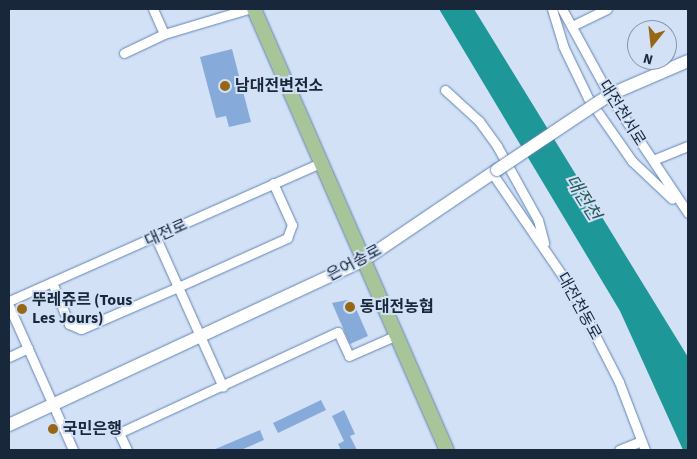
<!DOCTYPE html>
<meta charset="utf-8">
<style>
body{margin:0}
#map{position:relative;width:697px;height:459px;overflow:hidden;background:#d2e1f6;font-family:"Source Sans 3","Noto Sans KR",sans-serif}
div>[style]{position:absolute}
.water>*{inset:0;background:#1e9798}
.building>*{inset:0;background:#86abdb}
.roads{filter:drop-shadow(0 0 1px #6285b3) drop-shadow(0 0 1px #6285b3)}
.street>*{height:9px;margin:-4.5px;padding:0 4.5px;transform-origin:4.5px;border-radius:4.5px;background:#fff}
.secondary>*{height:12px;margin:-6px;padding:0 6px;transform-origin:6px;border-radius:6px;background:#fff}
.primary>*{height:14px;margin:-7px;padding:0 7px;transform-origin:7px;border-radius:7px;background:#a8c599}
.bridges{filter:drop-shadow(0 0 1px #6285b3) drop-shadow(0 0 1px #6285b3)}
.secondary-bridge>*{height:12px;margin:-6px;padding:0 6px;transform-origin:6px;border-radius:6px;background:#fff}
.dots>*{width:14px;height:14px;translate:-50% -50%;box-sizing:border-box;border:2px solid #d2e1f6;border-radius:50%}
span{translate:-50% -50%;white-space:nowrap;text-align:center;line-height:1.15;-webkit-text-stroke:4px #d2e1f6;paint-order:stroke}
.poi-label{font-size:16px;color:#18273a;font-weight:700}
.left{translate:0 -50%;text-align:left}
.street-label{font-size:16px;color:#18273a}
.water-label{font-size:18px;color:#295959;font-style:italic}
.frame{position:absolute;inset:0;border:10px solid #18273a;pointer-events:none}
.north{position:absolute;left:627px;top:20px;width:50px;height:50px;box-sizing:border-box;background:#d2e1f6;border:1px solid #8897ab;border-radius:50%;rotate:196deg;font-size:14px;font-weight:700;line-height:20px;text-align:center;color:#18273a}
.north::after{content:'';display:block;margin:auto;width:18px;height:22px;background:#966716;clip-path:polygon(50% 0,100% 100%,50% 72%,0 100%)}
</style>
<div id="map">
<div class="water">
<i style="clip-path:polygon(439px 9px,474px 9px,688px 357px,688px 450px,683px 450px,620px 311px)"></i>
</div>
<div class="building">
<i style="clip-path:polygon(232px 49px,251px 122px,229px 127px,226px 116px,216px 118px,200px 57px)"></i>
<i style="clip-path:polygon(347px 300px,354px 304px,368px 336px,350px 344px,332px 303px)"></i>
<i style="clip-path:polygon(321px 400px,326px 410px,278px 433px,273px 423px)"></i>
<i style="clip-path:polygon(344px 410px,355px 434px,350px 436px,357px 450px,341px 450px,338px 444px,344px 441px,332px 416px)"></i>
<i style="clip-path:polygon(260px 430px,264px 440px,241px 450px,213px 450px)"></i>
</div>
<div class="roads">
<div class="street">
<i style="left:153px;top:9px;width:27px;rotate:66deg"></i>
<i style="left:552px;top:9px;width:39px;rotate:73deg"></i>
<i style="left:563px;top:46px;width:58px;rotate:64.3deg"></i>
<i style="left:588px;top:98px;width:77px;rotate:55.1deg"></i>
<i style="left:632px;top:161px;width:55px;rotate:43.5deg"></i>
<i style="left:562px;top:9px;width:98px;rotate:61.3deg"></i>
<i style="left:609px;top:95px;width:142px;rotate:56.2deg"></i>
<i style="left:572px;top:26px;width:39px;rotate:-26deg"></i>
<i style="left:124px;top:53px;width:44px;rotate:-25.4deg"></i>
<i style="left:164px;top:34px;width:88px;rotate:-16.6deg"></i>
<i style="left:445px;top:90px;width:46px;rotate:42.4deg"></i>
<i style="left:479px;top:121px;width:31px;rotate:54deg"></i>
<i style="left:497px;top:146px;width:85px;rotate:61deg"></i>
<i style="left:538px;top:220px;width:24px;rotate:75deg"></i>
<i style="left:653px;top:160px;width:38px;rotate:-22deg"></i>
<i style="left:492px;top:173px;width:142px;rotate:55.6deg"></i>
<i style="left:572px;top:290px;width:103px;rotate:62.9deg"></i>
<i style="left:619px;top:382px;width:73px;rotate:69.1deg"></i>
<i style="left:156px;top:238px;width:163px;rotate:65.8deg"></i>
<i style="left:52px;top:282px;width:45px;rotate:68deg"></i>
<i style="left:69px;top:324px;width:13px;rotate:23deg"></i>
<i style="left:81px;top:329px;width:106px;rotate:-23.4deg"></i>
<i style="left:178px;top:287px;width:120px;rotate:-24.2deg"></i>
<i style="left:287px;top:238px;width:14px;rotate:-69deg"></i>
<i style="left:292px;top:225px;width:46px;rotate:-114.3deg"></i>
<i style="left:9px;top:301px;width:342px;rotate:-23.9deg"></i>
<i style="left:9px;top:306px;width:158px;rotate:66deg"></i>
<i style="left:9px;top:357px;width:21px;rotate:-25deg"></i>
<i style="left:127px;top:450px;width:19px;rotate:-115deg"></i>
<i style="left:119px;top:433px;width:241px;rotate:-24.8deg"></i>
<i style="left:338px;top:332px;width:26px;rotate:65deg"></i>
<i style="left:349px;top:356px;width:52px;rotate:-23.6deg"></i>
<i style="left:619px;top:450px;width:24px;rotate:-22deg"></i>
</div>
<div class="secondary">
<i style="left:609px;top:95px;width:86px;rotate:-23.3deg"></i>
<i style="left:9px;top:425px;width:391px;rotate:-24.9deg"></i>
<i style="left:364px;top:260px;width:161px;rotate:-34.1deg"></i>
</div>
<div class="primary">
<i style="left:254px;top:9px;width:481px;rotate:66.4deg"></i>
</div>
</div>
<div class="bridges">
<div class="secondary-bridge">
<i style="left:497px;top:170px;width:135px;rotate:-33.8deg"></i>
</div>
</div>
<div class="dots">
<i style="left:225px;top:86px;background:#966716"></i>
<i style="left:350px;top:307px;background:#966716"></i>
<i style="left:22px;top:309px;background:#966716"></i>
<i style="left:53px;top:429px;background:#966716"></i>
</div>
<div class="poi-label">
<span class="left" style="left:235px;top:86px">남대전변전소</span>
<span class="left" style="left:32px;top:309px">뚜레쥬르 (Tous<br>Les Jours)</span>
<span class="left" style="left:360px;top:307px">동대전농협</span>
<span class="left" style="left:63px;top:429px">국민은행</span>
</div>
<div class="street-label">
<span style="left:622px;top:113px;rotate:58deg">대전천서로</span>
<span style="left:166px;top:233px;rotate:-24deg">대전로</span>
<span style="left:354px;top:263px;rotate:-28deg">은어송로</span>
<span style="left:579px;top:306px;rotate:61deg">대전천동로</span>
</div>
<div class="water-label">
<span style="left:582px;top:198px;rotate:58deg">대전천</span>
</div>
<div class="frame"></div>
<div class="north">N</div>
</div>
